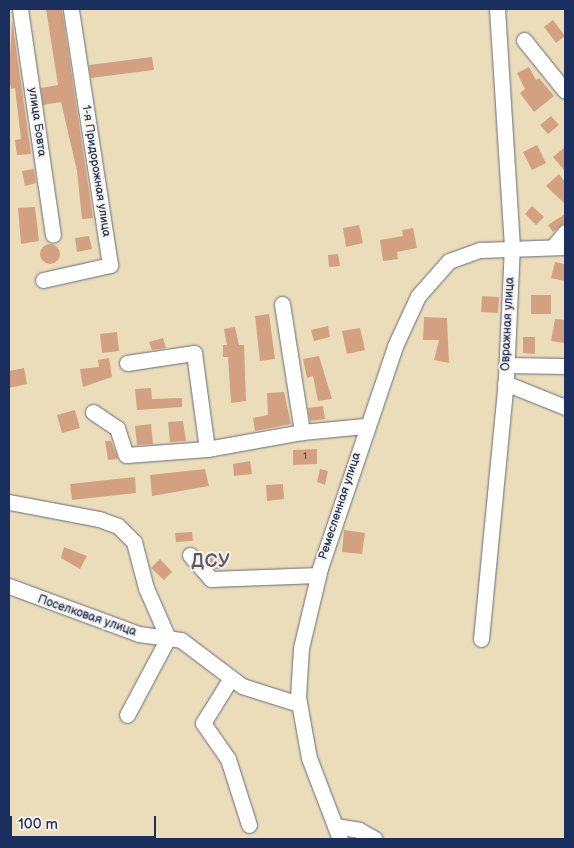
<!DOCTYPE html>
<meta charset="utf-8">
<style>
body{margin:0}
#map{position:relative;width:574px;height:848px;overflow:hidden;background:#ecddba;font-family:"Balsamiq Sans",sans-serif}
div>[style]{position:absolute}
.building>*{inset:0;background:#d3a182}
.round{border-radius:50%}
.roads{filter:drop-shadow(0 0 1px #646c7e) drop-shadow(0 0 1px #646c7e)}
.minor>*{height:15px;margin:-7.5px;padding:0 7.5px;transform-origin:7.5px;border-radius:7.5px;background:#fff}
span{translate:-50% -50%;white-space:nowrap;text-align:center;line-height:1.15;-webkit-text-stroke:4px #f7f3e8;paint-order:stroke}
.number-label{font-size:10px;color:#494c67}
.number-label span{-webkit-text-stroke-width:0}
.street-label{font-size:12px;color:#1b2f5e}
.district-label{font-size:18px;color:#5b576b;font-weight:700;letter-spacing:1px}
.frame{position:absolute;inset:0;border:10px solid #1b2f5e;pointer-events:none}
.scale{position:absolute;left:10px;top:816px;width:146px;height:22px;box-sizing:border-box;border:2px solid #1b2f5e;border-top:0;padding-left:6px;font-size:15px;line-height:18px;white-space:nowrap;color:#1b2f5e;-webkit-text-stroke:4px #f7f3e8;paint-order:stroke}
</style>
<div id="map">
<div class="building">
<i style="clip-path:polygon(46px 9px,62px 9px,93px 218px,82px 219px,77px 171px,61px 102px,43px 105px,41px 88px,58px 85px)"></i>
<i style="clip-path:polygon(12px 20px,31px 154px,17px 155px,15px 140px,21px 139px,15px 88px,11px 89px,9px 77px)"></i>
<i style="clip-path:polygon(553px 20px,565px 36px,556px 43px,544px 27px)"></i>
<i style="clip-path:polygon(152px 57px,154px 70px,91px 78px,89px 65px)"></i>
<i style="clip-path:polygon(529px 67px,536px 80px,539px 78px,554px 96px,534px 112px,520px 93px,525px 89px,517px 73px)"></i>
<i style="clip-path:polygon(551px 116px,559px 125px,548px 134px,540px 125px)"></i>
<i style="clip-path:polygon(537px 145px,546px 163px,532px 170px,523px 152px)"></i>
<i style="clip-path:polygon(565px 147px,565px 171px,553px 157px)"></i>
<i style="clip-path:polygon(34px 169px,36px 183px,25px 186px,22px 171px)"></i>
<i style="clip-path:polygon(559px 174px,565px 182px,565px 204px,546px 186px)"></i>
<i style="clip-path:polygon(532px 206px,544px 217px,536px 225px,525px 214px)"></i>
<i style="clip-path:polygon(35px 207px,39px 241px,21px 244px,18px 208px)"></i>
<i style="clip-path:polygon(565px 214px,565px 223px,553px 232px,548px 225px)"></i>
<i style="clip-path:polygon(359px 225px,363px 243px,346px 247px,343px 228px)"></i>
<i style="clip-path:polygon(413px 228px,417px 248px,397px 252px,398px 259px,383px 261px,380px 240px,403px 236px,402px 230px)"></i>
<i style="clip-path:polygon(89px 236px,92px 249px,77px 252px,75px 238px)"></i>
<i class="round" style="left:40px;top:244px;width:20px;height:20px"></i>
<i style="clip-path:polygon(338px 254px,340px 266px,329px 267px,328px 255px)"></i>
<i style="clip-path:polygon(555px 262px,565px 264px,565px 281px,551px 278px)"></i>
<i style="clip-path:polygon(531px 295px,551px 295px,551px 314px,531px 314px)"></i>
<i style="clip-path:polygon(482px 296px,499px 297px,498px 313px,481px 312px)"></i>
<i style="clip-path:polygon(269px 314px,275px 359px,260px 361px,255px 316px)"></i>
<i style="clip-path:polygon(424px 317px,447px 318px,449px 363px,434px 360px,439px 340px,423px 340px)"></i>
<i style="clip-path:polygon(555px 319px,565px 320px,564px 343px,551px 341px)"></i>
<i style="clip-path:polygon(328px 326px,330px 337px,314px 341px,311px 330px)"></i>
<i style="clip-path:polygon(235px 327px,239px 345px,244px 345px,246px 401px,231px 403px,228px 357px,223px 357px,223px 345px,227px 345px,224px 329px)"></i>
<i style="clip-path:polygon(360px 328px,365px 350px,347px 354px,342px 331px)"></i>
<i style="clip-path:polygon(117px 332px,119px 351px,102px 353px,100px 334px)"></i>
<i style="clip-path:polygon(523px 337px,535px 337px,535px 354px,523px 353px)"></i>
<i style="clip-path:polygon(163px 338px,166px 348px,152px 350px,149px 342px)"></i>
<i style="clip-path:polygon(319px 356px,332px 399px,318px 401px,313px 376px,307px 378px,303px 359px)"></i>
<i style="clip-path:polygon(109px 358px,112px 377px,83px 387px,80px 369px,99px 367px,98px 360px)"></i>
<i style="clip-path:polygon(24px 368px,27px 384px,9px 388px,9px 371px)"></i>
<i style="clip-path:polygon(151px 388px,152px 399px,182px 398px,182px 407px,137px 410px,135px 389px)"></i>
<i style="clip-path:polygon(284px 392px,291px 424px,255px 431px,253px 418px,268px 415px,267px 393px)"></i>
<i style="clip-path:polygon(323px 406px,325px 419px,310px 421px,308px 408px)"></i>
<i style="clip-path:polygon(75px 410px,80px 428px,62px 433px,57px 415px)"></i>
<i style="clip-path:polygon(183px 421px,186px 441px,170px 442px,168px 422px)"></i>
<i style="clip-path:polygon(151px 424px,153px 444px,137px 445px,135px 426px)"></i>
<i style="clip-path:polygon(105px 441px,111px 441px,118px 459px,108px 460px)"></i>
<i style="clip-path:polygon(317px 449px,317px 464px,293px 465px,293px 450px)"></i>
<i style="clip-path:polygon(250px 461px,252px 474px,234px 476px,233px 464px)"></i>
<i style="clip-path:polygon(205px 469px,209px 486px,152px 496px,150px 475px)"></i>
<i style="clip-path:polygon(320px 469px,328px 471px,325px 485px,317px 482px)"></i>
<i style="clip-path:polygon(135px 477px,136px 493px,72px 500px,70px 484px)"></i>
<i style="clip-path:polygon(283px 484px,284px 499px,267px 501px,266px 485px)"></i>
<i style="clip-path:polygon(344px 530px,365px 533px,362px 554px,342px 552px)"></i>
<i style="clip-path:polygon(192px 532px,193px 541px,176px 542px,175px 533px)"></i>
<i style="clip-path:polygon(64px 547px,87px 556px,80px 569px,61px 558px)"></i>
<i style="clip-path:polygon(206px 556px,223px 557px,222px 569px,215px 569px)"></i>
<i style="clip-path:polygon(160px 559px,172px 572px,164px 580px,151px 568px)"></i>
</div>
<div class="roads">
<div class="minor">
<i style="left:20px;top:9px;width:228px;rotate:81.7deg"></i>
<i style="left:524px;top:40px;width:65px;rotate:51.2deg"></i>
<i style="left:553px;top:247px;width:19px;rotate:-51deg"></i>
<i style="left:43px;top:280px;width:69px;rotate:-12.6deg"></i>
<i style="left:110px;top:265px;width:259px;rotate:-98.7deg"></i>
<i style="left:282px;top:304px;width:130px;rotate:81.1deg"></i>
<i style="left:302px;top:432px;width:63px;rotate:-5.4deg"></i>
<i style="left:127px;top:363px;width:68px;rotate:-8.5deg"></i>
<i style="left:194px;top:353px;width:97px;rotate:82.3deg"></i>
<i style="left:207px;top:449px;width:97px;rotate:-10.1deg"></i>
<i style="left:506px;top:365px;width:59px;rotate:1deg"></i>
<i style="left:505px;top:383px;width:65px;rotate:21.8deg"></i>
<i style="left:93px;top:412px;width:29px;rotate:34deg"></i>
<i style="left:117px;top:428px;width:28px;rotate:72deg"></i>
<i style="left:126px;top:455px;width:81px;rotate:-4.2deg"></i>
<i style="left:9px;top:502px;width:92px;rotate:10.7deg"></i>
<i style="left:99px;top:519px;width:20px;rotate:20deg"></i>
<i style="left:118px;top:526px;width:23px;rotate:45deg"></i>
<i style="left:134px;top:542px;width:48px;rotate:75.4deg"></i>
<i style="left:146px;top:588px;width:55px;rotate:66.3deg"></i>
<i style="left:168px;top:638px;width:87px;rotate:118deg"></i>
<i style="left:190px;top:555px;width:32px;rotate:49deg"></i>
<i style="left:211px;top:579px;width:107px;rotate:-2.1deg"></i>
<i style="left:9px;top:586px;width:139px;rotate:20.3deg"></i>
<i style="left:139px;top:634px;width:42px;rotate:8.1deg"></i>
<i style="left:181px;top:640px;width:76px;rotate:37deg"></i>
<i style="left:242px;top:686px;width:60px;rotate:17.5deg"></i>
<i style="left:481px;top:639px;width:263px;rotate:-84.5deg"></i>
<i style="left:506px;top:377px;width:130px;rotate:-87.4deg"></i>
<i style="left:512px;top:247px;width:238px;rotate:-93.6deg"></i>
<i style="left:231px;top:678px;width:53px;rotate:121.9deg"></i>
<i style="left:203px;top:723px;width:44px;rotate:55.2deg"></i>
<i style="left:228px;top:759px;width:69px;rotate:72.3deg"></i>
<i style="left:335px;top:826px;width:24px;rotate:9deg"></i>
<i style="left:359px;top:830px;width:18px;rotate:29deg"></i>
<i style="left:340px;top:839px;width:87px;rotate:-110.9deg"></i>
<i style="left:309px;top:758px;width:62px;rotate:-100.2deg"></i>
<i style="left:298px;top:697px;width:49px;rotate:-86.5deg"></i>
<i style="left:301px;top:648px;width:82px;rotate:-76.6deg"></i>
<i style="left:320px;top:568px;width:234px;rotate:-71.3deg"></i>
<i style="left:395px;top:346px;width:55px;rotate:-65.3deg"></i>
<i style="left:418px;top:296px;width:47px;rotate:-48.5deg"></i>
<i style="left:449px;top:261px;width:33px;rotate:-20deg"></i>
<i style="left:480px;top:250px;width:85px;rotate:-2deg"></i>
</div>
</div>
<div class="number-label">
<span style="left:305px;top:457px">1</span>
</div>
<div class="street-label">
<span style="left:37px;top:122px;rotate:82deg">улица Бовта</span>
<span style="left:96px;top:171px;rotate:81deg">1-я Придорожная улица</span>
<span style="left:508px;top:324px;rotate:-87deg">Овражная улица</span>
<span style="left:340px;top:506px;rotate:-72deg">Ремесленная улица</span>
<span style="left:87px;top:616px;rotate:19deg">Поселковая улица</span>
</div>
<div class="district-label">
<span style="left:211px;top:562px">ДСУ</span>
</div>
<div class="frame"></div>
<div class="scale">100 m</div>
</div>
